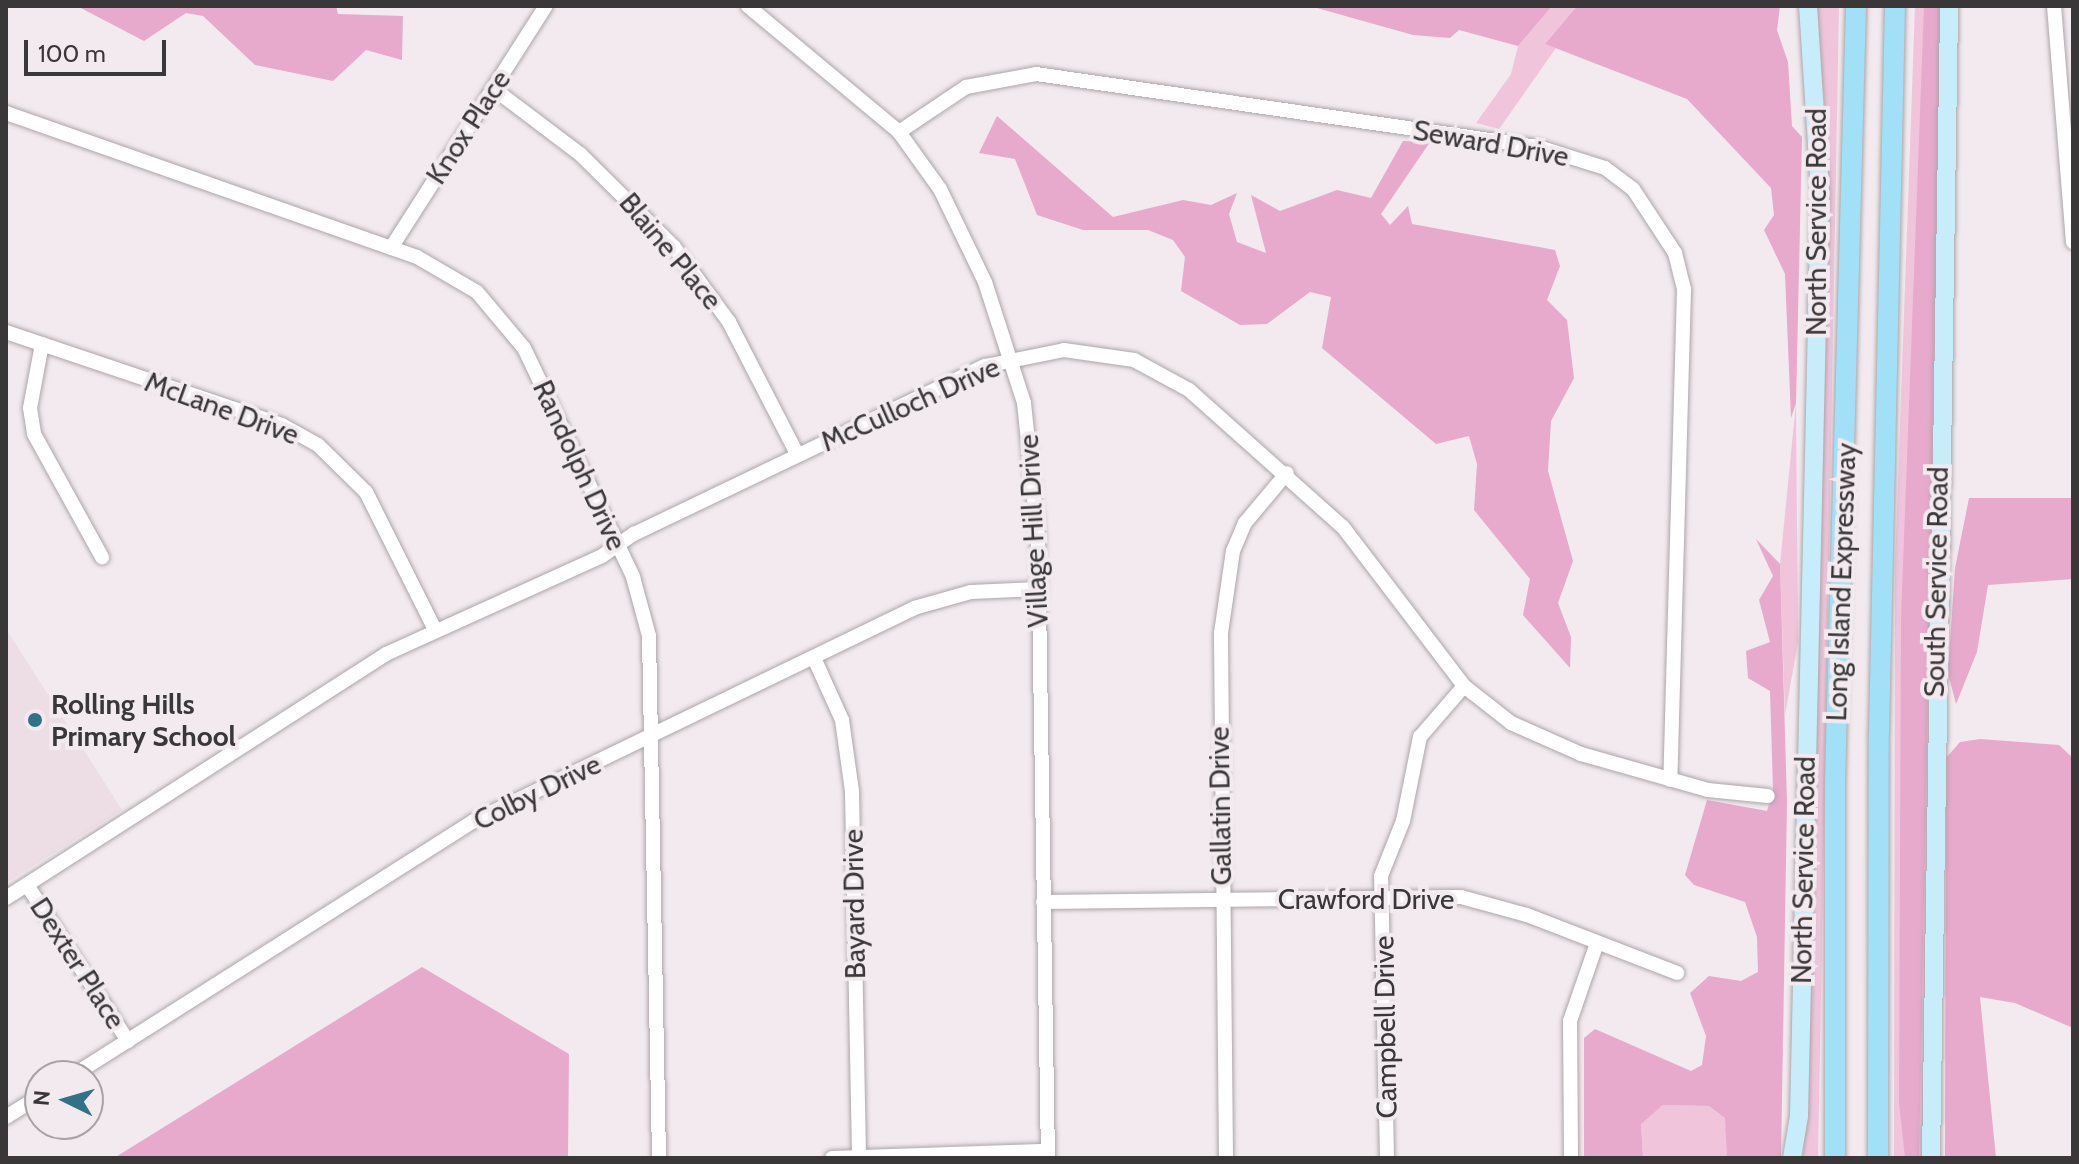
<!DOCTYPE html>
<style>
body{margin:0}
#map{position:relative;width:2079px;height:1164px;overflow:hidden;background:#f2eaee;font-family:Cabin,sans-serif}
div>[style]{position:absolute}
.built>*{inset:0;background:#eddde5}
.green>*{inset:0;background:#f0c5dc}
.forest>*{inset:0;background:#e7a9cc}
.roads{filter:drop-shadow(0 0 2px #aca5a9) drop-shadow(0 0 2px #aca5a9)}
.minor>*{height:14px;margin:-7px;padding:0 7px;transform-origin:7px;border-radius:7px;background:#fff}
.major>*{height:18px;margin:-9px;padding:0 9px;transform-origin:9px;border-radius:9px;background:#c7ecfa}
.highway>*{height:20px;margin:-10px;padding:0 10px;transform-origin:10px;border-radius:10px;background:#a2e0f7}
.dots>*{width:22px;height:22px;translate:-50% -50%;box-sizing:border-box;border:4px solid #f2eaee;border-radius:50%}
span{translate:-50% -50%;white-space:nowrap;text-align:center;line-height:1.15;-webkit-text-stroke:8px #f2eaee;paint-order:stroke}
.street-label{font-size:28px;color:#3a3738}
.poi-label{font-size:28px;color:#3a3738;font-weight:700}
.left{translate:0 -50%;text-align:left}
.frame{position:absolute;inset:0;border:8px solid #3a3738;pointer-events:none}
.north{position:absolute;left:24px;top:1060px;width:80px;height:80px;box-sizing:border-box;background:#f2eaee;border:2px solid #a8a2a5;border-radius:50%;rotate:275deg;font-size:22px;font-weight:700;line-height:32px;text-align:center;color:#3a3738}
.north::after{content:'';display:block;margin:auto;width:28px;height:36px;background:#337286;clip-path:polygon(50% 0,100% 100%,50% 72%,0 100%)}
.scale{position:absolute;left:24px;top:40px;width:142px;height:36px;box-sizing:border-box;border:4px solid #3a3738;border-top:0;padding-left:10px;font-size:24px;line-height:28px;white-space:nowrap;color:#3a3738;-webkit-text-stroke:6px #f2eaee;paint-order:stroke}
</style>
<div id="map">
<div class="built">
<i style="clip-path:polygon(6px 629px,122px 810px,6px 883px)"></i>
</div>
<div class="green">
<i style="clip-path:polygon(1552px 6px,1577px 6px,1545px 44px,1556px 48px,1499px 129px,1476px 123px,1511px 74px,1518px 46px)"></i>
<i style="clip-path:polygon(1816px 6px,1839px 6px,1818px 1158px,1803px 1158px,1825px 290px,1827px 136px)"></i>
<i style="clip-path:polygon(1915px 6px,1941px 6px,1924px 1158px,1894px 1158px,1895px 567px)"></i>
<i style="clip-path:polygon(1796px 403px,1798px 642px,1785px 715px,1780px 564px)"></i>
<i style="clip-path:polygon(1663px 1105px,1709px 1106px,1726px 1118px,1727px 1158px,1643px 1158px,1641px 1123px)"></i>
</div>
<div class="forest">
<i style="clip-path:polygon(77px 6px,336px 6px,338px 14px,403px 16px,402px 60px,366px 50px,333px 81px,255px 65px,203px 16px,186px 13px,144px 41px)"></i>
<i style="clip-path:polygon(1552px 6px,1518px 46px,1459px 30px,1450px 38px,1413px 35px,1317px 8px)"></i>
<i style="clip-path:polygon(1577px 6px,1780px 6px,1777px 30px,1788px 62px,1792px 126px,1802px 137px,1796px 403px,1791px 418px,1785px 274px,1764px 230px,1774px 215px,1771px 188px,1687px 99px,1545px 44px)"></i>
<i style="clip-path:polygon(1924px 6px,1941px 6px,1919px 1158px,1905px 1158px,1899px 1103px,1901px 618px)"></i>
<i style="clip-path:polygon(997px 116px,1113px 217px,1183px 200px,1211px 205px,1237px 193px,1229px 214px,1237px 242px,1266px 253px,1251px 195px,1280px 211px,1337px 190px,1371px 198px,1403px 141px,1430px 142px,1381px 214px,1390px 225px,1408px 206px,1412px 224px,1555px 250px,1560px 266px,1547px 300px,1567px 320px,1574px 378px,1551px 421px,1548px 471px,1573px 561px,1558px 603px,1571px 637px,1570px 668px,1523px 615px,1530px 579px,1474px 510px,1477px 464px,1469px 436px,1436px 444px,1322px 348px,1331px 297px,1310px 292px,1267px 324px,1240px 325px,1181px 291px,1185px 257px,1173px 240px,1148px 230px,1083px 230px,1037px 215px,1015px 159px,979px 153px)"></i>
<i style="clip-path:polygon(1969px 498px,2073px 498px,2073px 579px,1988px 585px,1977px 652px,1956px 704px,1948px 673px,1955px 568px)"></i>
<i style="clip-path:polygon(1756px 539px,1780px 564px,1787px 802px,1781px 1158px,1727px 1158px,1725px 1118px,1709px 1106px,1663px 1105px,1641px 1124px,1643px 1158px,1584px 1158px,1584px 1038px,1595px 1029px,1691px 1071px,1702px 1065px,1706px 1036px,1690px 993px,1709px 976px,1741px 981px,1758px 972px,1757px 937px,1745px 902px,1694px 885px,1685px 875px,1707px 800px,1767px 811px,1773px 790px,1770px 691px,1748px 678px,1746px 651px,1770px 642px,1759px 600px,1773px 576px)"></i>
<i style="clip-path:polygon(1980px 739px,2059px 745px,2073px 758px,2073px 1028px,2015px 1003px,1980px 997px,1996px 1158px,1945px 1158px,1946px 758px,1960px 742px)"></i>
<i style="clip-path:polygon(422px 967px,569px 1054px,568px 1158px,114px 1158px)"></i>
</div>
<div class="roads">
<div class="minor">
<i style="left:748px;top:6px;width:197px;rotate:39.8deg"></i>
<i style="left:899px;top:132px;width:70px;rotate:54.3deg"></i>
<i style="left:940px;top:189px;width:103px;rotate:64.2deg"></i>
<i style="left:985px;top:282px;width:127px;rotate:72.1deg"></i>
<i style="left:1024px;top:403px;width:134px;rotate:84deg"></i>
<i style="left:1038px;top:536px;width:622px;rotate:89.08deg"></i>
<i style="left:2054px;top:6px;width:237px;rotate:85.4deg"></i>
<i style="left:494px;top:89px;width:108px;rotate:37.1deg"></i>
<i style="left:580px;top:154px;width:132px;rotate:44.7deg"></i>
<i style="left:674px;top:247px;width:93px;rotate:53.7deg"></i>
<i style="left:729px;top:322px;width:148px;rotate:62.7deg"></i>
<i style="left:6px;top:113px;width:435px;rotate:19.3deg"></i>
<i style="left:417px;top:257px;width:69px;rotate:30.3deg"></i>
<i style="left:477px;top:292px;width:73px;rotate:50deg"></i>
<i style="left:524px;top:348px;width:254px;rotate:64.5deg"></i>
<i style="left:633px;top:577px;width:61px;rotate:74.8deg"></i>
<i style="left:649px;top:636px;width:522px;rotate:88.9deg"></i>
<i style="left:899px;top:132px;width:81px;rotate:-33.9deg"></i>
<i style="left:966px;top:87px;width:71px;rotate:-10.5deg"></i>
<i style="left:1036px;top:74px;width:507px;rotate:8.27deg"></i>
<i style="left:1538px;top:147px;width:70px;rotate:17.4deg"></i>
<i style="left:1605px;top:168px;width:35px;rotate:37deg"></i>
<i style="left:1633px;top:189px;width:77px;rotate:56.7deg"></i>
<i style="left:1675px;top:253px;width:38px;rotate:76deg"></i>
<i style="left:1684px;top:290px;width:490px;rotate:91.6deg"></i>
<i style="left:391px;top:248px;width:287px;rotate:-57.4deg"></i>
<i style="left:6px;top:332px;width:291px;rotate:18.6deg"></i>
<i style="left:282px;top:425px;width:41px;rotate:29.1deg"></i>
<i style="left:318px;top:445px;width:67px;rotate:44.4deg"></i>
<i style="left:366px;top:492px;width:154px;rotate:63.4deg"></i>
<i style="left:42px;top:344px;width:65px;rotate:100.6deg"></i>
<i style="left:30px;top:408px;width:26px;rotate:81deg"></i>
<i style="left:34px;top:434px;width:141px;rotate:61.1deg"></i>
<i style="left:814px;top:658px;width:68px;rotate:65.7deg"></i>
<i style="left:842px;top:720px;width:72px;rotate:82deg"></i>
<i style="left:852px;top:791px;width:367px;rotate:88.9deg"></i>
<i style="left:27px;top:885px;width:186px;rotate:57.1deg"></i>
<i style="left:6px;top:898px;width:452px;rotate:-32.7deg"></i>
<i style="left:386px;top:654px;width:237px;rotate:-24.4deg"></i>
<i style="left:602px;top:556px;width:39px;rotate:-35deg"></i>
<i style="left:634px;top:534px;width:389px;rotate:-25.6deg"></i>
<i style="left:985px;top:366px;width:81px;rotate:-11.4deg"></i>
<i style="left:1064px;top:350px;width:71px;rotate:8.1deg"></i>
<i style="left:1134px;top:360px;width:63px;rotate:28.6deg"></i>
<i style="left:1189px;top:390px;width:206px;rotate:41.7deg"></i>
<i style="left:1343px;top:527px;width:200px;rotate:52.7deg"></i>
<i style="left:1464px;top:686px;width:60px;rotate:38.2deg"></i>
<i style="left:1511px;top:723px;width:77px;rotate:23.9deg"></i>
<i style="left:1581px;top:754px;width:132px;rotate:15.8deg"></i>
<i style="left:1708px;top:790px;width:60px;rotate:5.7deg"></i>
<i style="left:1043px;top:902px;width:418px;rotate:-0.7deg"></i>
<i style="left:1461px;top:897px;width:68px;rotate:15.3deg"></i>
<i style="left:1527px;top:915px;width:161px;rotate:21.1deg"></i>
<i style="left:72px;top:1076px;width:476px;rotate:-32.4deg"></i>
<i style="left:474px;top:821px;width:489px;rotate:-25.8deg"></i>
<i style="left:914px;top:608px;width:59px;rotate:-15.7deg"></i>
<i style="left:971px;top:592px;width:67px;rotate:-2.6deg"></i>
<i style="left:6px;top:1117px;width:40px;rotate:-32deg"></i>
<i style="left:832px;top:1158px;width:216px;rotate:-1.9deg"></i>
<i style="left:1226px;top:1158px;width:525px;rotate:-90.55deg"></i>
<i style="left:1221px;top:633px;width:83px;rotate:-81.7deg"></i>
<i style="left:1233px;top:551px;width:30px;rotate:-67deg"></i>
<i style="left:1245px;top:523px;width:65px;rotate:-50deg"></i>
<i style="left:1387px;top:1158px;width:282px;rotate:-91.2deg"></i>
<i style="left:1381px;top:876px;width:59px;rotate:-68.2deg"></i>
<i style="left:1403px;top:821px;width:86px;rotate:-78.6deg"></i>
<i style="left:1420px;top:737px;width:67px;rotate:-49.2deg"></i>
<i style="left:1571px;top:1158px;width:137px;rotate:-90.4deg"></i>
<i style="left:1570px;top:1021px;width:83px;rotate:-70.9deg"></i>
</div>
<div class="major">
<i style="left:1792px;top:1158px;width:43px;rotate:-80.5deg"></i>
<i style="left:1799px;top:1116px;width:925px;rotate:-88.7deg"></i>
<i style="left:1820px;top:191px;width:185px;rotate:-93.7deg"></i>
<i style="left:1931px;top:1158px;width:1152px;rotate:-89.1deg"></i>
</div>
<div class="highway">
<i style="left:1835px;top:1158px;width:376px;rotate:-90deg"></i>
<i style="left:1835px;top:782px;width:776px;rotate:-88.45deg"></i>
<i style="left:1878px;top:1158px;width:426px;rotate:-89.9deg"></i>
<i style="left:1879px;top:732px;width:726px;rotate:-88.74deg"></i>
</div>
</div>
<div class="dots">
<i style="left:35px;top:720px;background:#337286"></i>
</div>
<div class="street-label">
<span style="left:468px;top:127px;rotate:-57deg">Knox Place</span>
<span style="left:1491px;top:143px;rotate:10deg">Seward Drive</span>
<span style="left:1816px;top:222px;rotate:-90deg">North Service Road</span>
<span style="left:671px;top:251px;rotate:50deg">Blaine Place</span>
<span style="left:910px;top:404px;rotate:-24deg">McCulloch Drive</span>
<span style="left:222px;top:408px;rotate:20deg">McLane Drive</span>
<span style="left:580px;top:465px;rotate:65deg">Randolph Drive</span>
<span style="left:1033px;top:531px;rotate:-93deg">Village Hill Drive</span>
<span style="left:1841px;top:582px;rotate:-88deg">Long Island Expressway</span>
<span style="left:1936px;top:582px;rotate:-89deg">South Service Road</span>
<span style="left:537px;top:792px;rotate:-26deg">Colby Drive</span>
<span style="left:1220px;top:806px;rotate:-91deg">Gallatin Drive</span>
<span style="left:1803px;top:870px;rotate:-89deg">North Service Road</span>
<span style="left:1366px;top:899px">Crawford Drive</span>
<span style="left:854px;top:904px;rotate:-91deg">Bayard Drive</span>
<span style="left:78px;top:963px;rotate:57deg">Dexter Place</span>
<span style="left:1385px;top:1027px;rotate:-91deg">Campbell Drive</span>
</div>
<div class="poi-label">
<span class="left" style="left:51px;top:720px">Rolling Hills<br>Primary School</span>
</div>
<div class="frame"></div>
<div class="north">N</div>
<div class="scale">100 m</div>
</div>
